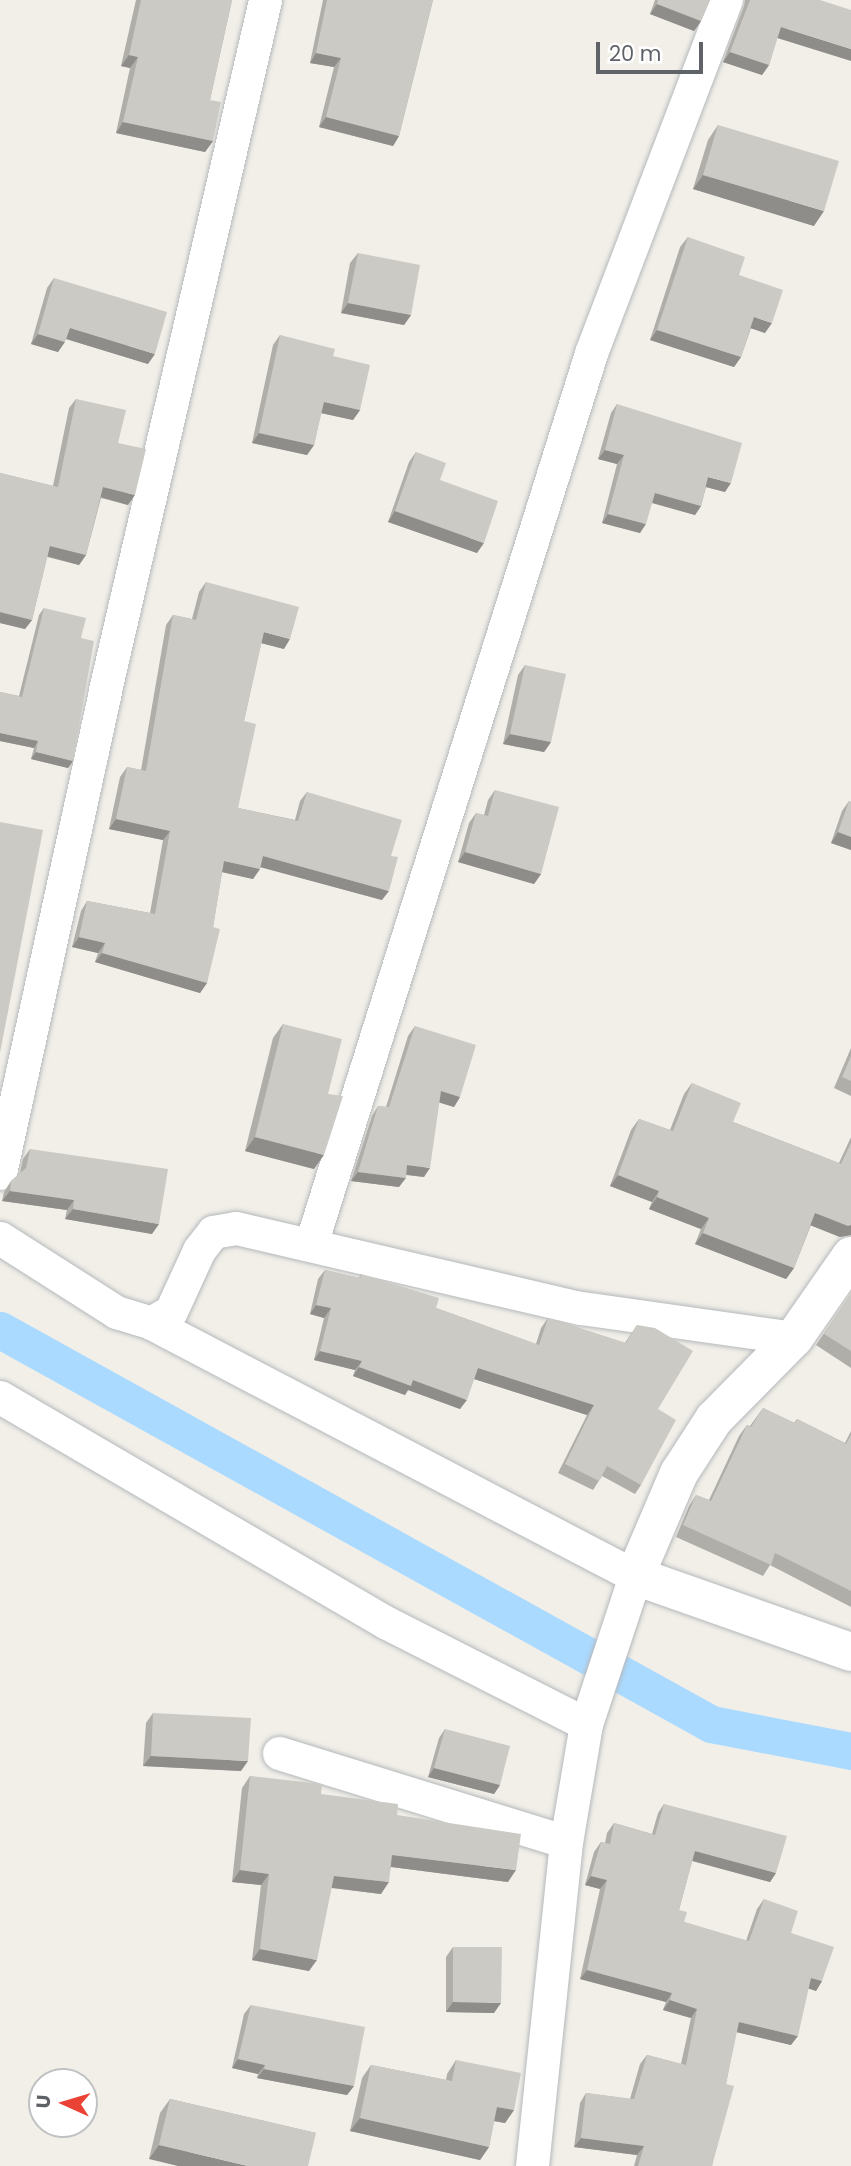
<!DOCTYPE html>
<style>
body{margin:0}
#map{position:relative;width:851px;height:2166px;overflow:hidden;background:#f1efe8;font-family:Poppins,sans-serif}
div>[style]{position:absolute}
.canal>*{height:37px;margin:-18.5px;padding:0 18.5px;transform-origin:18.5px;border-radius:18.5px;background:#aadaff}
.roads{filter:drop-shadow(0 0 2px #b5b8bc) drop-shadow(0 0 2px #b5b8bc)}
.minor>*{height:33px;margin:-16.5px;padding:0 16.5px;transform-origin:16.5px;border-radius:16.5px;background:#fff}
.tertiary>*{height:38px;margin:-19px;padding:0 19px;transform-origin:19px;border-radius:19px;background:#fff}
.wall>*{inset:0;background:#afaea9}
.shaded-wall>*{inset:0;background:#8f8d8a}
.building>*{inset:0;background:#cccac5}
span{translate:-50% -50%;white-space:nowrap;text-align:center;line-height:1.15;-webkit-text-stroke:7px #fff;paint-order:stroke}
.north{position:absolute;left:28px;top:2068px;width:70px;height:70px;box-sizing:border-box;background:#fff;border:2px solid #bfc1c3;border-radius:50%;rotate:274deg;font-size:19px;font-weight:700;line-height:28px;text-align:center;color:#5f6368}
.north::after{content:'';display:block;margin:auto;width:24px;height:32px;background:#ea4335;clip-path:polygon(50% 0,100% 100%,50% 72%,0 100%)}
.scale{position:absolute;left:596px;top:42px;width:107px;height:32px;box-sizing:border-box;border:4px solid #5f6368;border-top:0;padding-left:9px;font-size:21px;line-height:24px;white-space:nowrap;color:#5f6368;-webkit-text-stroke:5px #fff;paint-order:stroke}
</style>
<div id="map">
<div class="canal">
<i style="left:0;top:1330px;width:813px;rotate:28.99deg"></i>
<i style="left:711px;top:1724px;width:143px;rotate:10.9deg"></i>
</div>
<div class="roads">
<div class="minor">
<i style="left:0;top:1173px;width:494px;rotate:-77.7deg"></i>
<i style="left:105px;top:690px;width:708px;rotate:-76.94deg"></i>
<i style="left:0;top:1238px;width:138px;rotate:32.5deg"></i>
<i style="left:116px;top:1312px;width:37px;rotate:17deg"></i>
<i style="left:151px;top:1323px;width:23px;rotate:-31deg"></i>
<i style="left:171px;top:1311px;width:67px;rotate:-65.3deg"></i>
<i style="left:199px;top:1250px;width:23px;rotate:-52deg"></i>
<i style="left:213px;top:1232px;width:23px;rotate:-10deg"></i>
<i style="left:236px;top:1228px;width:354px;rotate:13.1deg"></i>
<i style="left:581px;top:1308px;width:215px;rotate:8deg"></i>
<i style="left:311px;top:1244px;width:934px;rotate:-72.55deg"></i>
<i style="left:591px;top:353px;width:378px;rotate:-69.1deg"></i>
<i style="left:151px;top:1323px;width:546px;rotate:27.6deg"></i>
<i style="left:635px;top:1576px;width:156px;rotate:108.3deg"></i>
<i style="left:586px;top:1724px;width:120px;rotate:99.6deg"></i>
<i style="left:566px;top:1842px;width:326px;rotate:96deg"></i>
<i style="left:0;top:1397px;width:448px;rotate:30.3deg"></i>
<i style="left:387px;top:1623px;width:223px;rotate:26.9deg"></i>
<i style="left:279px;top:1753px;width:300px;rotate:17.2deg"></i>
</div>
<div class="tertiary">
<i style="left:851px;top:1256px;width:100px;rotate:124.8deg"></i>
<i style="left:794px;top:1338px;width:114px;rotate:134.6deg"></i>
<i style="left:714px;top:1419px;width:64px;rotate:122.9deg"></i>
<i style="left:679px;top:1473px;width:112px;rotate:113.1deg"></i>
<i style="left:635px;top:1576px;width:229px;rotate:19.4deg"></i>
</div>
</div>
<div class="wall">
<i style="clip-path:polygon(136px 0,232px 0,210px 100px,213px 141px,205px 152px,116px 133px,130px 68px,121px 66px)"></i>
<i style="clip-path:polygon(323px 0,433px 0,399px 136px,393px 146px,319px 127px,334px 67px,310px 63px)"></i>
<i style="clip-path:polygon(655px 0,710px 0,701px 21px,694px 31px,650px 14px)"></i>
<i style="clip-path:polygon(745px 0,820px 0,777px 38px,769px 65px,762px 75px,723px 62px,744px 6px)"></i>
<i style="clip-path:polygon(718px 125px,814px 226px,693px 189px,708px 140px)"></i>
<i style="clip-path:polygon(688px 237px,739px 275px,765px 333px,751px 328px,741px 357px,734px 367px,650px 340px,680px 247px)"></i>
<i style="clip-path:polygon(358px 253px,411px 315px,404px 325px,341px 313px,350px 263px)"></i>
<i style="clip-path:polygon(54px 278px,148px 364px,66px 339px,58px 352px,31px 344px,47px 288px)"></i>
<i style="clip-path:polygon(280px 335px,333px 356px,360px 410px,353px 420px,321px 413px,314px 445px,307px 455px,252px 443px,273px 345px)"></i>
<i style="clip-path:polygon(76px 399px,118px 443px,128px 505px,101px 498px,86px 555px,79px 565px,47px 557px,32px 620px,25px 629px,0 623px,0 473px,53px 486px,69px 408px)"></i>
<i style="clip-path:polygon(617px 404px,725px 492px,706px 487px,701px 506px,695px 515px,652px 503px,640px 533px,602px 523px,617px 464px,598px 459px,611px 413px)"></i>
<i style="clip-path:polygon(416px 452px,440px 480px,477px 553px,388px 522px,409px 462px)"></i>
<i style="clip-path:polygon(206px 582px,284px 649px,261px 643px,244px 721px,238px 808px,295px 820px,300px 801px,307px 792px,391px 856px,382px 900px,261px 867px,253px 879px,222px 872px,213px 927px,207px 983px,200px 993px,95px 962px,98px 953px,72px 947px,81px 911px,87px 901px,150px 913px,163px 840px,109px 829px,120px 777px,127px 767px,141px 770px,166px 625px,173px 615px,192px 619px,199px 592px)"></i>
<i style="clip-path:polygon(44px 608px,81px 638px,73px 761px,68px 768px,31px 759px,34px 748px,0 741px,0 692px,19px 696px,39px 615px)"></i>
<i style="clip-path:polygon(525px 665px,551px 742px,544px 752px,503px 744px,518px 675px)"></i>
<i style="clip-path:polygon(495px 790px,541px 874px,534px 884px,458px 862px,469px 823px,476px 813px,484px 815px,488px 800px)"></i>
<i style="clip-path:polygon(849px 801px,851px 802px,851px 850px,831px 843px,842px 811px)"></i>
<i style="clip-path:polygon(283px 1024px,328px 1094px,314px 1169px,245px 1151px,273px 1038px)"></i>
<i style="clip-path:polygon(415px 1026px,460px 1097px,454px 1107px,439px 1102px,424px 1177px,406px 1175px,399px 1187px,351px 1181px,372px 1116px,378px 1106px,386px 1107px,408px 1036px)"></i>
<i style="clip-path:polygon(851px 1048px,851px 1096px,834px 1088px)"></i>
<i style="clip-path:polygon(692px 1083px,733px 1122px,839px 1163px,851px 1137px,851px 1235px,840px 1237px,811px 1225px,794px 1268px,786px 1279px,695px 1244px,701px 1229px,649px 1209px,652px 1202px,610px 1186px,631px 1130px,639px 1119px,670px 1130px,684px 1094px)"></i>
<i style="clip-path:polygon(30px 1149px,152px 1234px,65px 1219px,67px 1210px,2px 1201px,4px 1192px,11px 1181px,20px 1173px,23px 1159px)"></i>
<i style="clip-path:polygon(325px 1270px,359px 1278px,361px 1274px,436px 1308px,536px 1344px,541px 1328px,548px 1318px,625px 1343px,637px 1325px,658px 1409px,641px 1485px,635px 1494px,602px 1476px,593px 1490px,558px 1473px,587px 1415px,474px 1379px,460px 1409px,408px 1390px,405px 1395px,353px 1376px,355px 1370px,314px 1360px,324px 1318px,310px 1314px,318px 1279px)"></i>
<i style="clip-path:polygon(851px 1294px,851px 1368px,816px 1345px)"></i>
<i style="clip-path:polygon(763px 1408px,794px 1423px,797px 1419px,845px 1443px,851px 1431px,851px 1607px,770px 1565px,763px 1576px,676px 1537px,689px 1506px,696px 1495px,709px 1500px,739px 1436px,747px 1425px,750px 1426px)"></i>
<i style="clip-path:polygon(153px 1713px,241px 1771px,143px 1766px,146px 1723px)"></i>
<i style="clip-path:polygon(445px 1729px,500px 1785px,494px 1794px,428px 1777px,439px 1738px)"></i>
<i style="clip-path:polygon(250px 1776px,397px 1815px,508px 1882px,391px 1867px,381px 1894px,331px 1888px,309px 1971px,252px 1960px,261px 1885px,232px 1882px,242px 1788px)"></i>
<i style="clip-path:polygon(664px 1804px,776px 1873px,770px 1882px,692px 1861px,679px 1910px,684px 1922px,746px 1941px,757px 1909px,764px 1899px,791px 1933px,822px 1981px,816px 1991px,808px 1988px,791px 2045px,736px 2032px,726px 2084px,712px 2166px,634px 2166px,637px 2155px,574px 2147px,580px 2103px,586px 2093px,630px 2099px,640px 2064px,647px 2055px,681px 2064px,691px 2018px,663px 2010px,666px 2002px,580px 1979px,600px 1889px,585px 1885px,594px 1852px,601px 1842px,605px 1843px,607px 1833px,614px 1823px,652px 1834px,658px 1813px)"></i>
<i style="clip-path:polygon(453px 1947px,494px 2013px,446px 2012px,446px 1957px)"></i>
<i style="clip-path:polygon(251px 2005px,354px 2086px,347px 2095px,257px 2078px,258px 2074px,232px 2068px,244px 2014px)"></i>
<i style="clip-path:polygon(456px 2060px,514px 2110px,505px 2123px,494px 2121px,489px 2147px,480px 2160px,350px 2131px,362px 2078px,371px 2065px,446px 2080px,447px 2074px)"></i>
<i style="clip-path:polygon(170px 2099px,316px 2133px,149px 2159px,160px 2113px)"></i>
</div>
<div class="shaded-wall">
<i style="clip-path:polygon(657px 4px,701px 21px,694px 31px,650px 14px)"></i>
<i style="clip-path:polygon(781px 27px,851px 49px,851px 61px,774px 37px)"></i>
<i style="clip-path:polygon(730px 52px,769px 65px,762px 75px,723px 62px)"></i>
<i style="clip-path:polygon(316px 53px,341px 58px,334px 67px,310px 63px)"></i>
<i style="clip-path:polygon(129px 55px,138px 57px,130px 68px,121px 66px)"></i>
<i style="clip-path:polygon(326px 117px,399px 136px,393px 146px,319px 127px)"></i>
<i style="clip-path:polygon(123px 122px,213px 141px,205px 152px,116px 133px)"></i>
<i style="clip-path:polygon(703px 175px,824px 211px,814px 226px,693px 189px)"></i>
<i style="clip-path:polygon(348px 303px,411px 315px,404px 325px,341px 313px)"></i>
<i style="clip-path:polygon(754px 317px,772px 323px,765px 333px,747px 327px)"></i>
<i style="clip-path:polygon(70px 328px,155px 354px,148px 364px,63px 338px)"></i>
<i style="clip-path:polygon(657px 330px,741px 357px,734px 367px,650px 340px)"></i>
<i style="clip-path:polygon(38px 334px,65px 342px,58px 352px,31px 344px)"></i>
<i style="clip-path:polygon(324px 402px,360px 410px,353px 420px,316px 412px)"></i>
<i style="clip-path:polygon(259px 433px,314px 445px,307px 455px,252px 443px)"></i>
<i style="clip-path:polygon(605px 450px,624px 455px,617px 464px,598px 459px)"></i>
<i style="clip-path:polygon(708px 477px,731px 483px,725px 492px,702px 486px)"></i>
<i style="clip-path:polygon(103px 487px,135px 495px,128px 505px,97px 496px)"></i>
<i style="clip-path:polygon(655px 493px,701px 506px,695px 515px,649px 502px)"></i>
<i style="clip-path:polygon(395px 511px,484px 543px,477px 553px,388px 522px)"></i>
<i style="clip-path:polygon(608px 514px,646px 524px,640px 533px,602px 523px)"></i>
<i style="clip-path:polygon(50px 546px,86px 555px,79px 565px,43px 555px)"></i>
<i style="clip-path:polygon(0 612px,32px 620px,25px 629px,0 623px)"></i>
<i style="clip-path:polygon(264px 632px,290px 639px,284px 649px,257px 642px)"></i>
<i style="clip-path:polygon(0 733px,38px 741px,34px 748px,0 741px)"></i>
<i style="clip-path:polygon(510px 734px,551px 742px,544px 752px,503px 744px)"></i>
<i style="clip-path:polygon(36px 752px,73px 761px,68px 768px,31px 759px)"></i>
<i style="clip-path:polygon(116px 819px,170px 831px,163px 840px,109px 829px)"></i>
<i style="clip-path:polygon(838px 832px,851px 837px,851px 850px,831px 843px)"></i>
<i style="clip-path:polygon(465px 852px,541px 874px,534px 884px,458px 862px)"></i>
<i style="clip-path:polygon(263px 856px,389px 891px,382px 900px,256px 866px)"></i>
<i style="clip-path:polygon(224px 861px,260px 869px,253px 879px,217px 871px)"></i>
<i style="clip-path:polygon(79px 937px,105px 943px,98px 953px,72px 947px)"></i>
<i style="clip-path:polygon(102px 953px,207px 983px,200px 993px,95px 962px)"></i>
<i style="clip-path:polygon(441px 1091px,460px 1097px,454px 1107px,434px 1101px)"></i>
<i style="clip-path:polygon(255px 1137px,324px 1155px,314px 1169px,245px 1151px)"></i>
<i style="clip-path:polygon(407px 1165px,430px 1168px,424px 1177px,401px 1174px)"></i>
<i style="clip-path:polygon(358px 1172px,406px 1178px,399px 1187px,351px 1181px)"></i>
<i style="clip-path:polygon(618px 1175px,659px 1191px,652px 1202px,610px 1186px)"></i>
<i style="clip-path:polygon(10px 1191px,74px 1200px,67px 1210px,2px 1201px)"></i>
<i style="clip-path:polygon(657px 1197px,709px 1218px,701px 1229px,649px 1209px)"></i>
<i style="clip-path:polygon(73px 1209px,159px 1224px,152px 1234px,65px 1219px)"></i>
<i style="clip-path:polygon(815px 1213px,851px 1225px,851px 1235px,840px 1237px,807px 1224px)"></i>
<i style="clip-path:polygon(703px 1233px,794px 1268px,786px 1279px,695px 1244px)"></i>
<i style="clip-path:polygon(316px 1305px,331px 1308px,324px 1318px,310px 1314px)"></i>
<i style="clip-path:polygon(320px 1351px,362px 1361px,355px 1370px,314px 1360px)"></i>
<i style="clip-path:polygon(359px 1367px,413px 1380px,467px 1400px,460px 1409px,408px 1390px,405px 1395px,353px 1376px)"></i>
<i style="clip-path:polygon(478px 1368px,594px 1405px,587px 1415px,471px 1378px)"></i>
<i style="clip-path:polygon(151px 1756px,248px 1761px,241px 1771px,143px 1766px)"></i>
<i style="clip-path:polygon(434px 1768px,500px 1785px,494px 1794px,428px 1777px)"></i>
<i style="clip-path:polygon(695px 1851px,776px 1873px,770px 1882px,689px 1860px)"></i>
<i style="clip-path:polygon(392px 1855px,516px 1870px,508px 1882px,384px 1866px)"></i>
<i style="clip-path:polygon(240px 1870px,269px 1874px,261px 1885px,232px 1882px)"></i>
<i style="clip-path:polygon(334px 1876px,389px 1882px,381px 1894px,326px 1887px)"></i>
<i style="clip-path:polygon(591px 1876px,607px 1880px,600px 1889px,585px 1885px)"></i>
<i style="clip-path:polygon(260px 1949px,317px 1960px,309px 1971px,252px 1960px)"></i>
<i style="clip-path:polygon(587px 1970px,672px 1993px,666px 2002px,580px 1979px)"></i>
<i style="clip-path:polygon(811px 1978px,822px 1981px,816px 1991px,804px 1987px)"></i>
<i style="clip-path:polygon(670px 2000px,697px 2009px,691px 2018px,663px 2010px)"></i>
<i style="clip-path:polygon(453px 2002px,501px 2003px,494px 2013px,446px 2012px)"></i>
<i style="clip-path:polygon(739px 2022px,798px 2036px,791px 2045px,732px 2031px)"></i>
<i style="clip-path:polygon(238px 2059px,265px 2065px,258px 2074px,232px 2068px)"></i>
<i style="clip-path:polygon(264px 2069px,354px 2086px,347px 2095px,257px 2078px)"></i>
<i style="clip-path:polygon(497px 2107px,514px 2110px,505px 2123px,488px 2120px)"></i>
<i style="clip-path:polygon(360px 2118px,489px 2147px,480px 2160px,350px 2131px)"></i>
<i style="clip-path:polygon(581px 2138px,644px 2146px,637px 2155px,574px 2147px)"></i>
<i style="clip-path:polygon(159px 2145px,248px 2166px,178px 2166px,149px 2159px)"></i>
</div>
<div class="building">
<i style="clip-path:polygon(141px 0,232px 0,210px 100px,221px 102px,213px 141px,123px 122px,138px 57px,129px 55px)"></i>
<i style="clip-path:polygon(327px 0,433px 0,399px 136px,326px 117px,341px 58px,316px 53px)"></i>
<i style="clip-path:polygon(658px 0,710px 0,701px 21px,657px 4px)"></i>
<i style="clip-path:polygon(750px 0,820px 0,851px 10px,851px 49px,781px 27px,769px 65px,730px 52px)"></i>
<i style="clip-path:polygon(718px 125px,839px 161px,824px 211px,703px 175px)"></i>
<i style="clip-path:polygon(688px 237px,745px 257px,739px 275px,783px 290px,772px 323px,754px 317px,741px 357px,657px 330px)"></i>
<i style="clip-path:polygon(358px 253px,420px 265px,411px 315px,348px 303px)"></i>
<i style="clip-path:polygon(54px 278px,167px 312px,155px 354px,70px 328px,65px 342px,38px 334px)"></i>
<i style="clip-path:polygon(280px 335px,335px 349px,333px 356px,370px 365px,360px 410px,324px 402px,314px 445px,259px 433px)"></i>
<i style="clip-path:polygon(76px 399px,126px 410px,118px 443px,146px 449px,135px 495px,103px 487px,86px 555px,50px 546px,32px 620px,0 612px,0 473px,58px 487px)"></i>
<i style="clip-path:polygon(617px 404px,742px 443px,731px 483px,708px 477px,701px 506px,655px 493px,646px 524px,608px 514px,624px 455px,605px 450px)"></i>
<i style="clip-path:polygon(416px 452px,446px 463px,440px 480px,498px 501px,484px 543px,395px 511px)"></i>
<i style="clip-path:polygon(206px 582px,299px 607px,290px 639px,264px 632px,244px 721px,256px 724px,238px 808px,298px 821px,307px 792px,402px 820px,391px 856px,398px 857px,389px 891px,263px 856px,260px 869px,224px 861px,213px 927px,220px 929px,207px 983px,102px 953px,105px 943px,79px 937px,87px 901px,155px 914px,170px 831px,116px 819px,127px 767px,146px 771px,173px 615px,196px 620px)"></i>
<i style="clip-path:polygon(44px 608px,86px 618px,81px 638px,94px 641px,73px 761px,36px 752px,38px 741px,0 733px,0 692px,22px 697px)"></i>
<i style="clip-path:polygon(525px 665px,566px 674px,551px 742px,510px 734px)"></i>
<i style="clip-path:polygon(495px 790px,559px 807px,541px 874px,465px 852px,476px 813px,488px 816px)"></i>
<i style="clip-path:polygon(849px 801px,851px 802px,851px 837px,838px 832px)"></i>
<i style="clip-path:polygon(0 822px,43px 830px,0 1053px)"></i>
<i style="clip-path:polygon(283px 1024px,342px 1039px,328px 1094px,343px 1096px,324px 1155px,255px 1137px)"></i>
<i style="clip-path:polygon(415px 1026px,476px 1045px,460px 1097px,441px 1091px,430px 1168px,407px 1165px,406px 1178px,358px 1172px,378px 1106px,389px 1107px)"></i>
<i style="clip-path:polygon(851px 1056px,851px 1081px,842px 1077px)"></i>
<i style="clip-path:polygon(692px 1083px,741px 1103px,733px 1122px,841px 1164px,851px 1143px,851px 1225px,848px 1226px,815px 1213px,794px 1268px,703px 1233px,709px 1218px,657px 1197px,659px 1191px,618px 1175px,639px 1119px,673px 1131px)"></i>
<i style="clip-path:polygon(30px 1149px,168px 1169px,159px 1224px,73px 1209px,74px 1200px,10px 1191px,11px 1181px,26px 1168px)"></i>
<i style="clip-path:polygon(325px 1270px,360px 1278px,361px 1274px,439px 1298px,436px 1308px,539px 1345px,548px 1318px,626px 1343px,637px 1325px,655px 1328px,693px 1351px,658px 1409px,676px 1420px,641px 1485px,607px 1466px,599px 1481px,565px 1464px,594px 1405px,478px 1368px,467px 1400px,413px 1380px,411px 1386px,359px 1367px,362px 1361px,320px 1351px,331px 1308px,316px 1305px)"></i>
<i style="clip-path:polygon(851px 1294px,851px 1351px,824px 1334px)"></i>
<i style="clip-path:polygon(763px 1408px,795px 1423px,797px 1419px,846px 1444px,851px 1435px,851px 1591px,775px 1553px,771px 1565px,683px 1525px,696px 1495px,711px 1501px,747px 1425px,751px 1427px)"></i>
<i style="clip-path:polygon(153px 1713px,251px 1718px,248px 1761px,151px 1756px)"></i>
<i style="clip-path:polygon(445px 1729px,510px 1746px,500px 1785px,434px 1768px)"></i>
<i style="clip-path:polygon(250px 1776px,322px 1784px,321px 1794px,398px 1804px,397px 1815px,521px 1834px,516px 1870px,392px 1855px,389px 1882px,334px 1876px,317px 1960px,260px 1949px,269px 1874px,240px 1870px)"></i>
<i style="clip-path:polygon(664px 1804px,787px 1836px,776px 1873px,695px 1851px,679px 1910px,687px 1912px,684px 1922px,749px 1941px,764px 1899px,798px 1911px,791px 1933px,834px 1947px,822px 1981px,811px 1978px,798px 2036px,739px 2022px,726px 2084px,734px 2086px,712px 2166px,638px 2166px,644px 2146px,581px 2138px,586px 2093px,634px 2099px,647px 2055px,686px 2065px,697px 2009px,670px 2000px,672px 1993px,587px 1970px,607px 1880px,591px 1876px,601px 1842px,610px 1844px,614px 1823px,655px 1835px)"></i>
<i style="clip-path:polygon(453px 1947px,502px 1947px,501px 2003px,453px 2002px)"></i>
<i style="clip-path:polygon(251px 2005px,365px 2027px,354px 2086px,264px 2069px,265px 2065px,238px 2059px)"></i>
<i style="clip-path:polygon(456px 2060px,521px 2073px,514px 2110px,497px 2107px,489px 2147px,360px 2118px,371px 2065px,452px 2081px)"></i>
<i style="clip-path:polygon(170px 2099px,316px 2133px,308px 2166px,248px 2166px,159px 2145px)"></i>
</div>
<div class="north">U</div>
<div class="scale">20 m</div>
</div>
